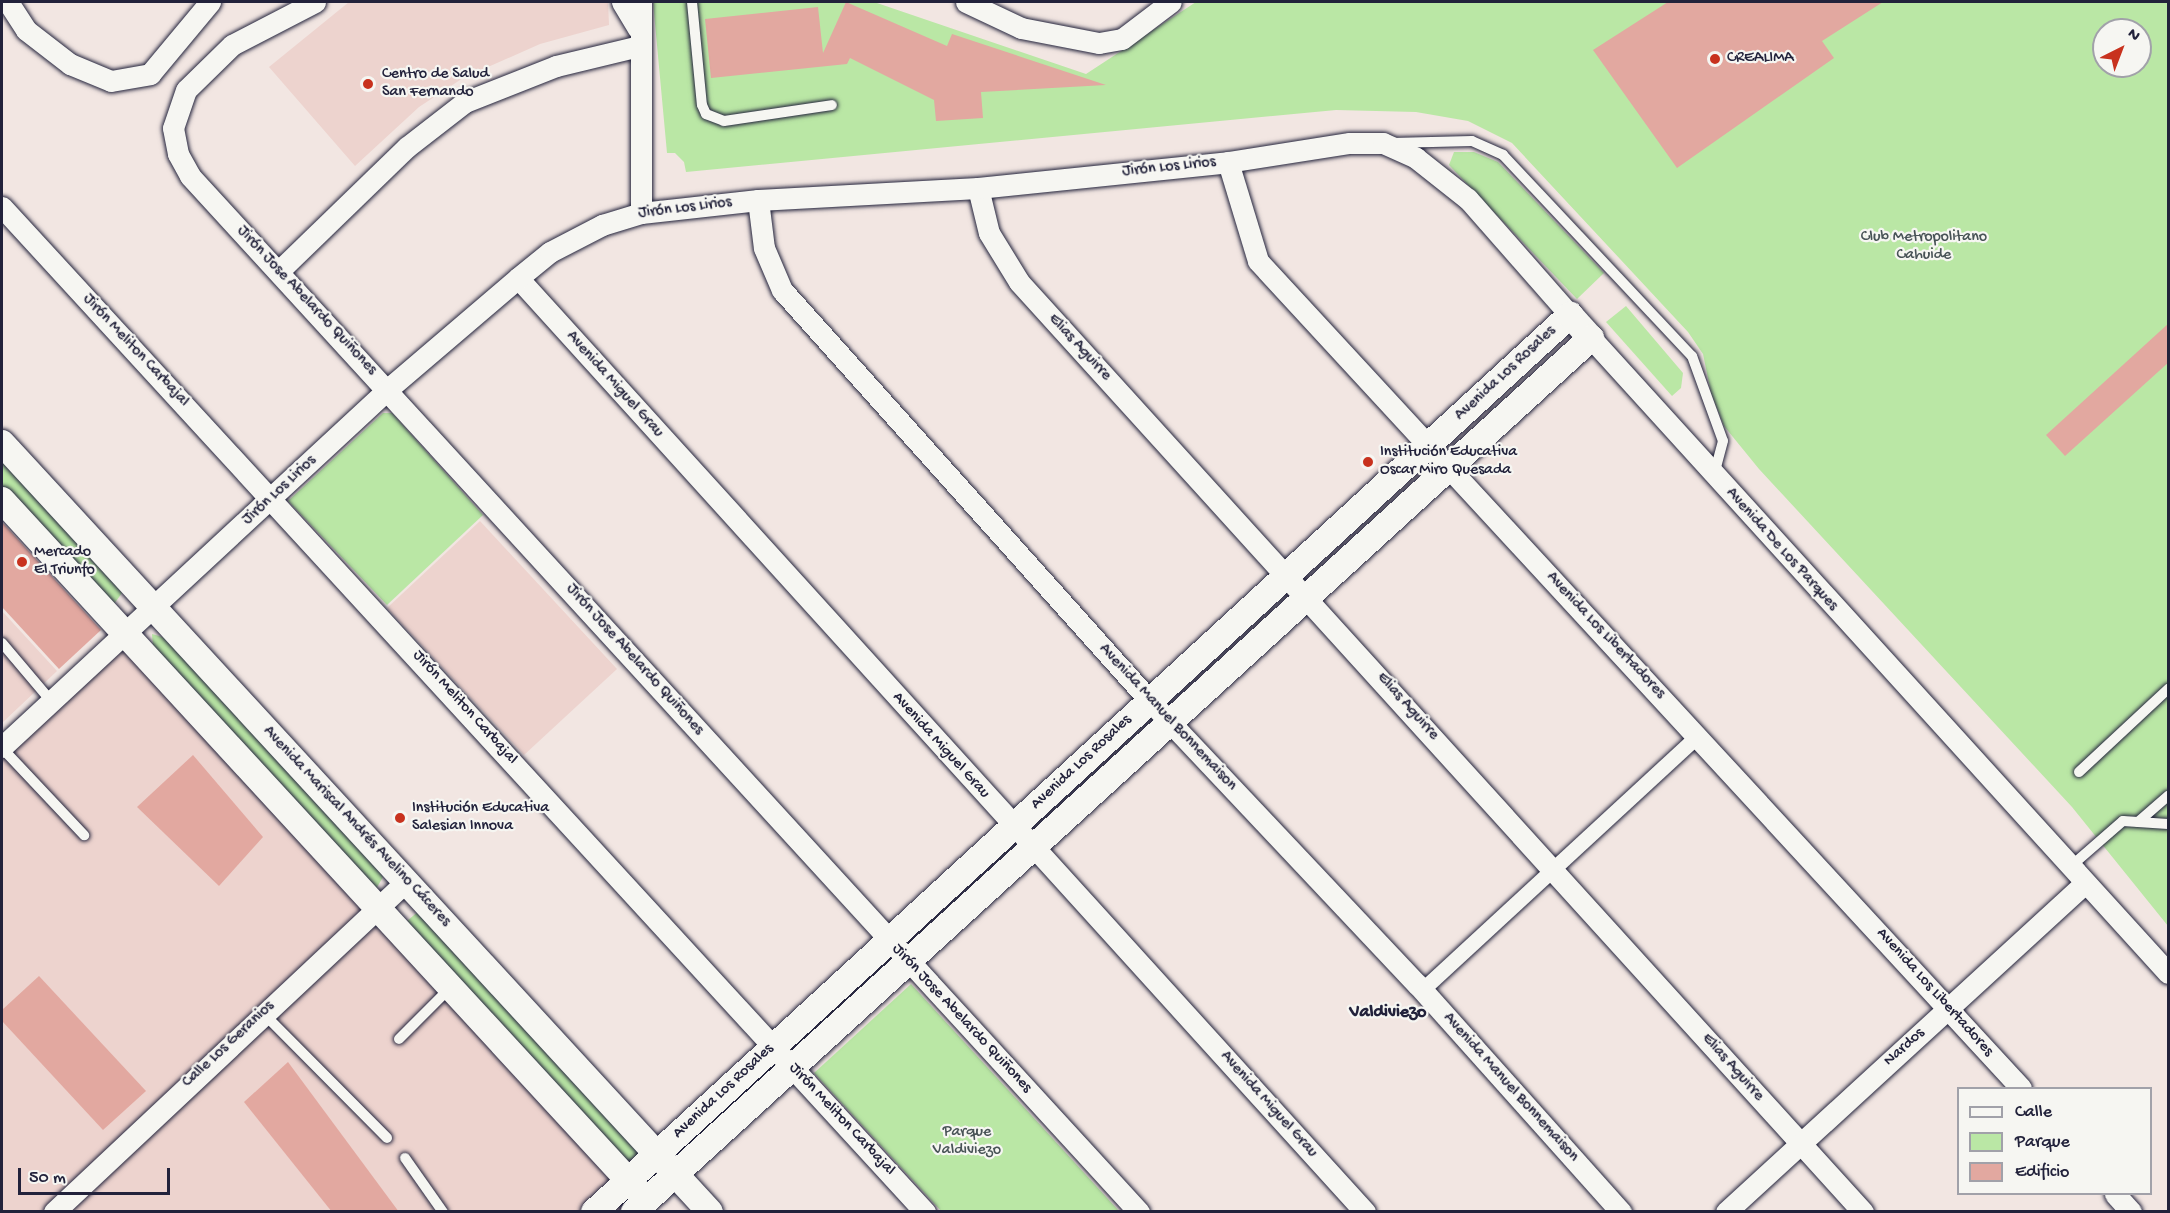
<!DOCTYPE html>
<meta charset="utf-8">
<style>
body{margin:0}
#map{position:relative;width:2170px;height:1213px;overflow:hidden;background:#f2e6e2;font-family:"Gochi Hand",sans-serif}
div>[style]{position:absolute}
.built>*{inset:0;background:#edd3ce}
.green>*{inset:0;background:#bae7a5}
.building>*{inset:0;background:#e2a8a0}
.roads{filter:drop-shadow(0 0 2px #22223b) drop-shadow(0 0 2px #22223b)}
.service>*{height:10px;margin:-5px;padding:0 5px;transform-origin:5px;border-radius:5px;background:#f6f6f2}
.pedestrian>*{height:15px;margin:-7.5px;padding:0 7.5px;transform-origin:7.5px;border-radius:7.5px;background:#f6f6f2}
.minor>*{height:21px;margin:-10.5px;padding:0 10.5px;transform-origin:10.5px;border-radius:10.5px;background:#f6f6f2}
.tertiary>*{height:26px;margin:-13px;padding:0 13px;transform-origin:13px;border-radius:13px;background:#f6f6f2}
.dots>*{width:16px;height:16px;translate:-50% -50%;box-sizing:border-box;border:3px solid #f6f6f2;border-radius:50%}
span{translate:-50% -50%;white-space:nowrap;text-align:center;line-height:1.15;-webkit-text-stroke:4.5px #f6f6f2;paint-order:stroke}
.poi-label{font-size:16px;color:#22223b}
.left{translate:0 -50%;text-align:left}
.street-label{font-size:16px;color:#22223b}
.park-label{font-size:16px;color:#485356}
.neighbourhood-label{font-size:18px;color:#22223b;font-weight:700}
.frame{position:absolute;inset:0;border:3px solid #22223b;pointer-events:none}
.legend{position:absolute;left:1957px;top:1087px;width:195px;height:108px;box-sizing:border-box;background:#f6f6f2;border:2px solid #a1a1a9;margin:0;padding:8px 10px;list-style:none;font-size:18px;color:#22223b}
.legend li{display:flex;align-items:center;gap:12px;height:30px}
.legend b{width:30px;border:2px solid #a1a1a9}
.north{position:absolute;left:2092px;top:18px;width:60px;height:60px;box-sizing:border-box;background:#f6f6f2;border:2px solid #a1a1a9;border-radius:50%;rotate:42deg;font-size:16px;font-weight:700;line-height:24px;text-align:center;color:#22223b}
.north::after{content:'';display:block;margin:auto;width:21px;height:27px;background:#c8321e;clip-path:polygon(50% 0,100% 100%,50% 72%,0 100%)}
.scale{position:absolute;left:18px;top:1168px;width:152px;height:27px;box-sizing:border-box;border:3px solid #22223b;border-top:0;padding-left:8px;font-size:18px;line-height:21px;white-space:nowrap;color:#22223b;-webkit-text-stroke:4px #f6f6f2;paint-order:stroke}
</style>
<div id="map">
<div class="built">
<i style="clip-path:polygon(349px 2px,608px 2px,609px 25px,540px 44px,463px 78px,419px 107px,355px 166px,269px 67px)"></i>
<i style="clip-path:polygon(480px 521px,617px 669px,524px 755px,387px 608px)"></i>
<i style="clip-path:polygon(2px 611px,57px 671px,2px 723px)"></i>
<i style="clip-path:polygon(112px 635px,646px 1212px,2px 1212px,2px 739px)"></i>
</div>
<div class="green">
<i style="clip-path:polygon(evenodd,653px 2px,874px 2px,1086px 74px,1196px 2px,2168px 2px,2168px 926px,2072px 807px,1759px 469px,1724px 426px,1711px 393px,1703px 354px,1688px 332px,1512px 143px,1468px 121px,1416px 112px,1336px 110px,686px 172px,684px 162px,675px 153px,667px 153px,653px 2px,2104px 30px,2140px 30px,2140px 66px,2104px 66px,2104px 30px)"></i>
<i style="clip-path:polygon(1454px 152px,1474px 152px,1498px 162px,1604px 273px,1577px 299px,1449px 165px)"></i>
<i style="clip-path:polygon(1626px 306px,1683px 373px,1681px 388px,1672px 396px,1606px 322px)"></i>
<i style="clip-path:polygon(383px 413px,392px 413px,483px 515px,387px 605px,288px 501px)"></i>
<i style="clip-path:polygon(2px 454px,114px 578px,122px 593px,114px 604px,2px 490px)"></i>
<i style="clip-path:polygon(152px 634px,166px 638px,378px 867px,383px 877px,376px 889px,153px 647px)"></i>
<i style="clip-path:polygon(421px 909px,641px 1152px,626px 1163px,406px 922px)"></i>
<i style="clip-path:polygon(911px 984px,1119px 1211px,941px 1211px,814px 1073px)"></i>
</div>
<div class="building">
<i style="clip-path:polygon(846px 2px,947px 46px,952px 34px,1106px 85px,981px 92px,983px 118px,936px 121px,934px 100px,850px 58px,847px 64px,711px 78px,705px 19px,818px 7px,823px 53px)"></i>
<i style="clip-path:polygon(1668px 2px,1883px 2px,1822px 41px,1834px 58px,1677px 168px,1593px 50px)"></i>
<i style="clip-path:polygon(2169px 323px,2169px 362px,2065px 456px,2046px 435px)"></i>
<i style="clip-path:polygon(2px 522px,101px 630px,59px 669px,2px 607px)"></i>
<i style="clip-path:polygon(193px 755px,263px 837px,219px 886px,137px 807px)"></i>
<i style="clip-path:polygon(39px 976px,146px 1091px,103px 1130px,2px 1021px,2px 1010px)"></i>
<i style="clip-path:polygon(288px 1062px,399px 1212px,332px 1212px,244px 1102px)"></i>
</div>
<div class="roads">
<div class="service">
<i style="left:692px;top:2px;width:103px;rotate:84.5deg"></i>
<i style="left:702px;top:105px;width:10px;rotate:66deg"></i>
<i style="left:706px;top:114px;width:19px;rotate:21deg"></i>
<i style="left:724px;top:121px;width:109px;rotate:-8.4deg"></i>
<i style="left:1392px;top:143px;width:80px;rotate:-1.4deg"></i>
<i style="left:1472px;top:141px;width:34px;rotate:24deg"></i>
<i style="left:1503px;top:155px;width:276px;rotate:46.8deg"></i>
<i style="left:1692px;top:356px;width:90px;rotate:70deg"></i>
<i style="left:1723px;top:441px;width:34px;rotate:105deg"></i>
<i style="left:2px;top:643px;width:76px;rotate:49.8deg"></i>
<i style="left:2px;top:748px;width:120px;rotate:46.7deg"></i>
<i style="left:2079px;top:772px;width:122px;rotate:-43deg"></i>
<i style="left:2138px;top:822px;width:40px;rotate:-41deg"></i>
<i style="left:2070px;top:867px;width:70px;rotate:-41deg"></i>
<i style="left:2123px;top:821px;width:45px;rotate:3.8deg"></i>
<i style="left:263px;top:1013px;width:176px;rotate:45.2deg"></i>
<i style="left:399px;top:1039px;width:72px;rotate:-45deg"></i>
<i style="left:405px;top:1158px;width:66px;rotate:54.9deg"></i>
</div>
<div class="pedestrian">
<i style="left:1422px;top:990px;width:374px;rotate:-42.7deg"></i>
</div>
<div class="minor">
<i style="left:8px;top:2px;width:33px;rotate:57deg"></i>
<i style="left:26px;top:30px;width:56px;rotate:37.7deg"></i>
<i style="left:70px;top:64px;width:44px;rotate:22.5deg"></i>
<i style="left:111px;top:81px;width:40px;rotate:-10deg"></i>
<i style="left:150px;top:74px;width:94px;rotate:-50.2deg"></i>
<i style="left:315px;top:2px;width:93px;rotate:152.6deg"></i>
<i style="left:232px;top:45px;width:64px;rotate:135.6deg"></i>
<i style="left:186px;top:90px;width:40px;rotate:108.9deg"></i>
<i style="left:173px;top:128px;width:26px;rotate:79deg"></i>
<i style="left:178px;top:154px;width:25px;rotate:61deg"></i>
<i style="left:190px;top:176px;width:1405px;rotate:47.51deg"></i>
<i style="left:622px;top:2px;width:31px;rotate:59deg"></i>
<i style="left:641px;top:2px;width:211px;rotate:90deg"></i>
<i style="left:966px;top:2px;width:61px;rotate:25.3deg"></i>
<i style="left:1021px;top:28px;width:79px;rotate:10.9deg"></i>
<i style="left:1099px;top:43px;width:23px;rotate:-10deg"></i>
<i style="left:1122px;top:39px;width:61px;rotate:-37.1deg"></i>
<i style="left:1228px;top:162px;width:103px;rotate:73.1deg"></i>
<i style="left:1258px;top:261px;width:1125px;rotate:47.31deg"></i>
<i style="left:978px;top:188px;width:46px;rotate:76.3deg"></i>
<i style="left:989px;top:233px;width:57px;rotate:58.5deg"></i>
<i style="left:1019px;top:282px;width:1256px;rotate:47.78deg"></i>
<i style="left:758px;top:200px;width:48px;rotate:82.9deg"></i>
<i style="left:764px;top:248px;width:46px;rotate:66.8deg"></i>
<i style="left:782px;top:290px;width:552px;rotate:48.16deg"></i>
<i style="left:1150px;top:701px;width:390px;rotate:46.7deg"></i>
<i style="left:1418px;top:985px;width:305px;rotate:48.2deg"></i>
<i style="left:2px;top:207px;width:1365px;rotate:47.44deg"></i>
<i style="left:279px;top:271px;width:178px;rotate:-44.1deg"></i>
<i style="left:407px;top:147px;width:73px;rotate:-37.8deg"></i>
<i style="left:465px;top:102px;width:98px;rotate:-21.6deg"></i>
<i style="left:556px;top:66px;width:85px;rotate:-13.5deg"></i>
<i style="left:518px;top:278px;width:1261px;rotate:47.8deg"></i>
<i style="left:1591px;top:338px;width:858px;rotate:47.74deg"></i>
<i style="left:2px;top:747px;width:526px;rotate:-42.84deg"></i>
<i style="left:388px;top:389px;width:171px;rotate:-40.5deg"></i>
<i style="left:518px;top:278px;width:41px;rotate:-39.1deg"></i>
<i style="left:550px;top:252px;width:59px;rotate:-27.4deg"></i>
<i style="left:602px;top:225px;width:41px;rotate:-17.1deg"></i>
<i style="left:641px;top:213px;width:118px;rotate:-6.3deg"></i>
<i style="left:758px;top:200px;width:220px;rotate:-3.1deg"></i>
<i style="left:978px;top:188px;width:251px;rotate:-5.9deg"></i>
<i style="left:1228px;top:162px;width:123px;rotate:-8.9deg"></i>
<i style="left:1350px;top:143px;width:33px"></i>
<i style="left:1383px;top:143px;width:36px;rotate:24deg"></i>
<i style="left:1416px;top:158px;width:66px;rotate:38.3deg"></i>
<i style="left:1468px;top:199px;width:154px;rotate:48.7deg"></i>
<i style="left:2115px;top:1194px;width:24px;rotate:48deg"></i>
<i style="left:54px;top:1212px;width:482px;rotate:-43.2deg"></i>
<i style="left:1726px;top:1212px;width:487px;rotate:-42.5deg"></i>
</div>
<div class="tertiary">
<i style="left:2px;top:443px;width:1045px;rotate:47.36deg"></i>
<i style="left:2px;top:500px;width:942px;rotate:47.37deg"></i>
<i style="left:594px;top:1212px;width:1326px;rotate:-42.58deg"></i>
<i style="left:1570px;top:315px;width:31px;rotate:48deg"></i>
<i style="left:1591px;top:338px;width:1296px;rotate:137.6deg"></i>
</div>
</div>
<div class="dots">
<i style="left:1715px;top:59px;background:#c8321e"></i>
<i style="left:368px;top:84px;background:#c8321e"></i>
<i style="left:1368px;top:462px;background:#c8321e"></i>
<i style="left:22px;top:562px;background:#c8321e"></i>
<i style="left:400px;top:818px;background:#c8321e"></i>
</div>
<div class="poi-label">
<span class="left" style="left:1727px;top:59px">CREALIMA</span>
<span class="left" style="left:382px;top:84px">Centro de Salud<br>San Fernando</span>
<span class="left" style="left:1380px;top:462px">Institución Educativa<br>Oscar Miro Quesada</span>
<span class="left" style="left:34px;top:562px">Mercado<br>El Triunfo</span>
<span class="left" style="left:412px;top:818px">Institución Educativa<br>Salesian Innova</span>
</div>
<div class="street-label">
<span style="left:1169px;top:168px;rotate:-6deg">Jirón Los Lirios</span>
<span style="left:685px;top:209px;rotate:-7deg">Jirón Los Lirios</span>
<span style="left:306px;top:301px;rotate:47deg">Jirón Jose Abelardo Quiñones</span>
<span style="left:1079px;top:348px;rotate:47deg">Elias Aguirre</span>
<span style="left:135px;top:351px;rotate:47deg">Jirón Meliton Carbajal</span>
<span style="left:1506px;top:374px;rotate:-43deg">Avenida Los Rosales</span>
<span style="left:614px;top:385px;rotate:48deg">Avenida Miguel Grau</span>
<span style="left:280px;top:491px;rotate:-43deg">Jirón Los Lirios</span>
<span style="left:1781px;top:550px;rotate:48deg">Avenida De Los Parques</span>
<span style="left:1605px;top:636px;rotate:47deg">Avenida Los Libertadores</span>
<span style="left:634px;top:660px;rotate:48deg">Jirón Jose Abelardo Quiñones</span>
<span style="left:1407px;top:707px;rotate:48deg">Elias Aguirre</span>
<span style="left:464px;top:708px;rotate:48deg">Jirón Meliton Carbajal</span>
<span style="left:1167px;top:718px;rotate:47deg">Avenida Manuel Bonnemaison</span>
<span style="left:940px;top:746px;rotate:48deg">Avenida Miguel Grau</span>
<span style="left:1082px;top:763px;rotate:-43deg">Avenida Los Rosales</span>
<span style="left:356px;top:827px;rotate:47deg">Avenida Mariscal Andrés Avelino Cáceres</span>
<span style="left:1934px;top:993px;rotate:48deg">Avenida Los Libertadores</span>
<span style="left:961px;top:1019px;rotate:47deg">Jirón Jose Abelardo Quiñones</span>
<span style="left:229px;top:1045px;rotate:-43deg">Calle Los Geranios</span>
<span style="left:1905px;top:1048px;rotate:-42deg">Nardos</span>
<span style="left:1732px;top:1068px;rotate:48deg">Elias Aguirre</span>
<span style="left:1510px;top:1088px;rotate:48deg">Avenida Manuel Bonnemaison</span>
<span style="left:724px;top:1092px;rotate:-43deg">Avenida Los Rosales</span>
<span style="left:1268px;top:1105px;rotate:48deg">Avenida Miguel Grau</span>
<span style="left:841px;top:1120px;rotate:47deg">Jirón Meliton Carbajal</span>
</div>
<div class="park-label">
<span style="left:1924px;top:247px">Club Metropolitano<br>Cahuide</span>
<span style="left:967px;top:1142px">Parque<br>Valdiviezo</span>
</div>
<div class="neighbourhood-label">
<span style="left:1388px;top:1013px">Valdiviezo</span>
</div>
<div class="frame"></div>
<ul class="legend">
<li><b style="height:8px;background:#f6f6f2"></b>Calle</li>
<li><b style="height:16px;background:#bae7a5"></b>Parque</li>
<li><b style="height:16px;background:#e2a8a0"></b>Edificio</li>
</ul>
<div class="north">N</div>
<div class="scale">50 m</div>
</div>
